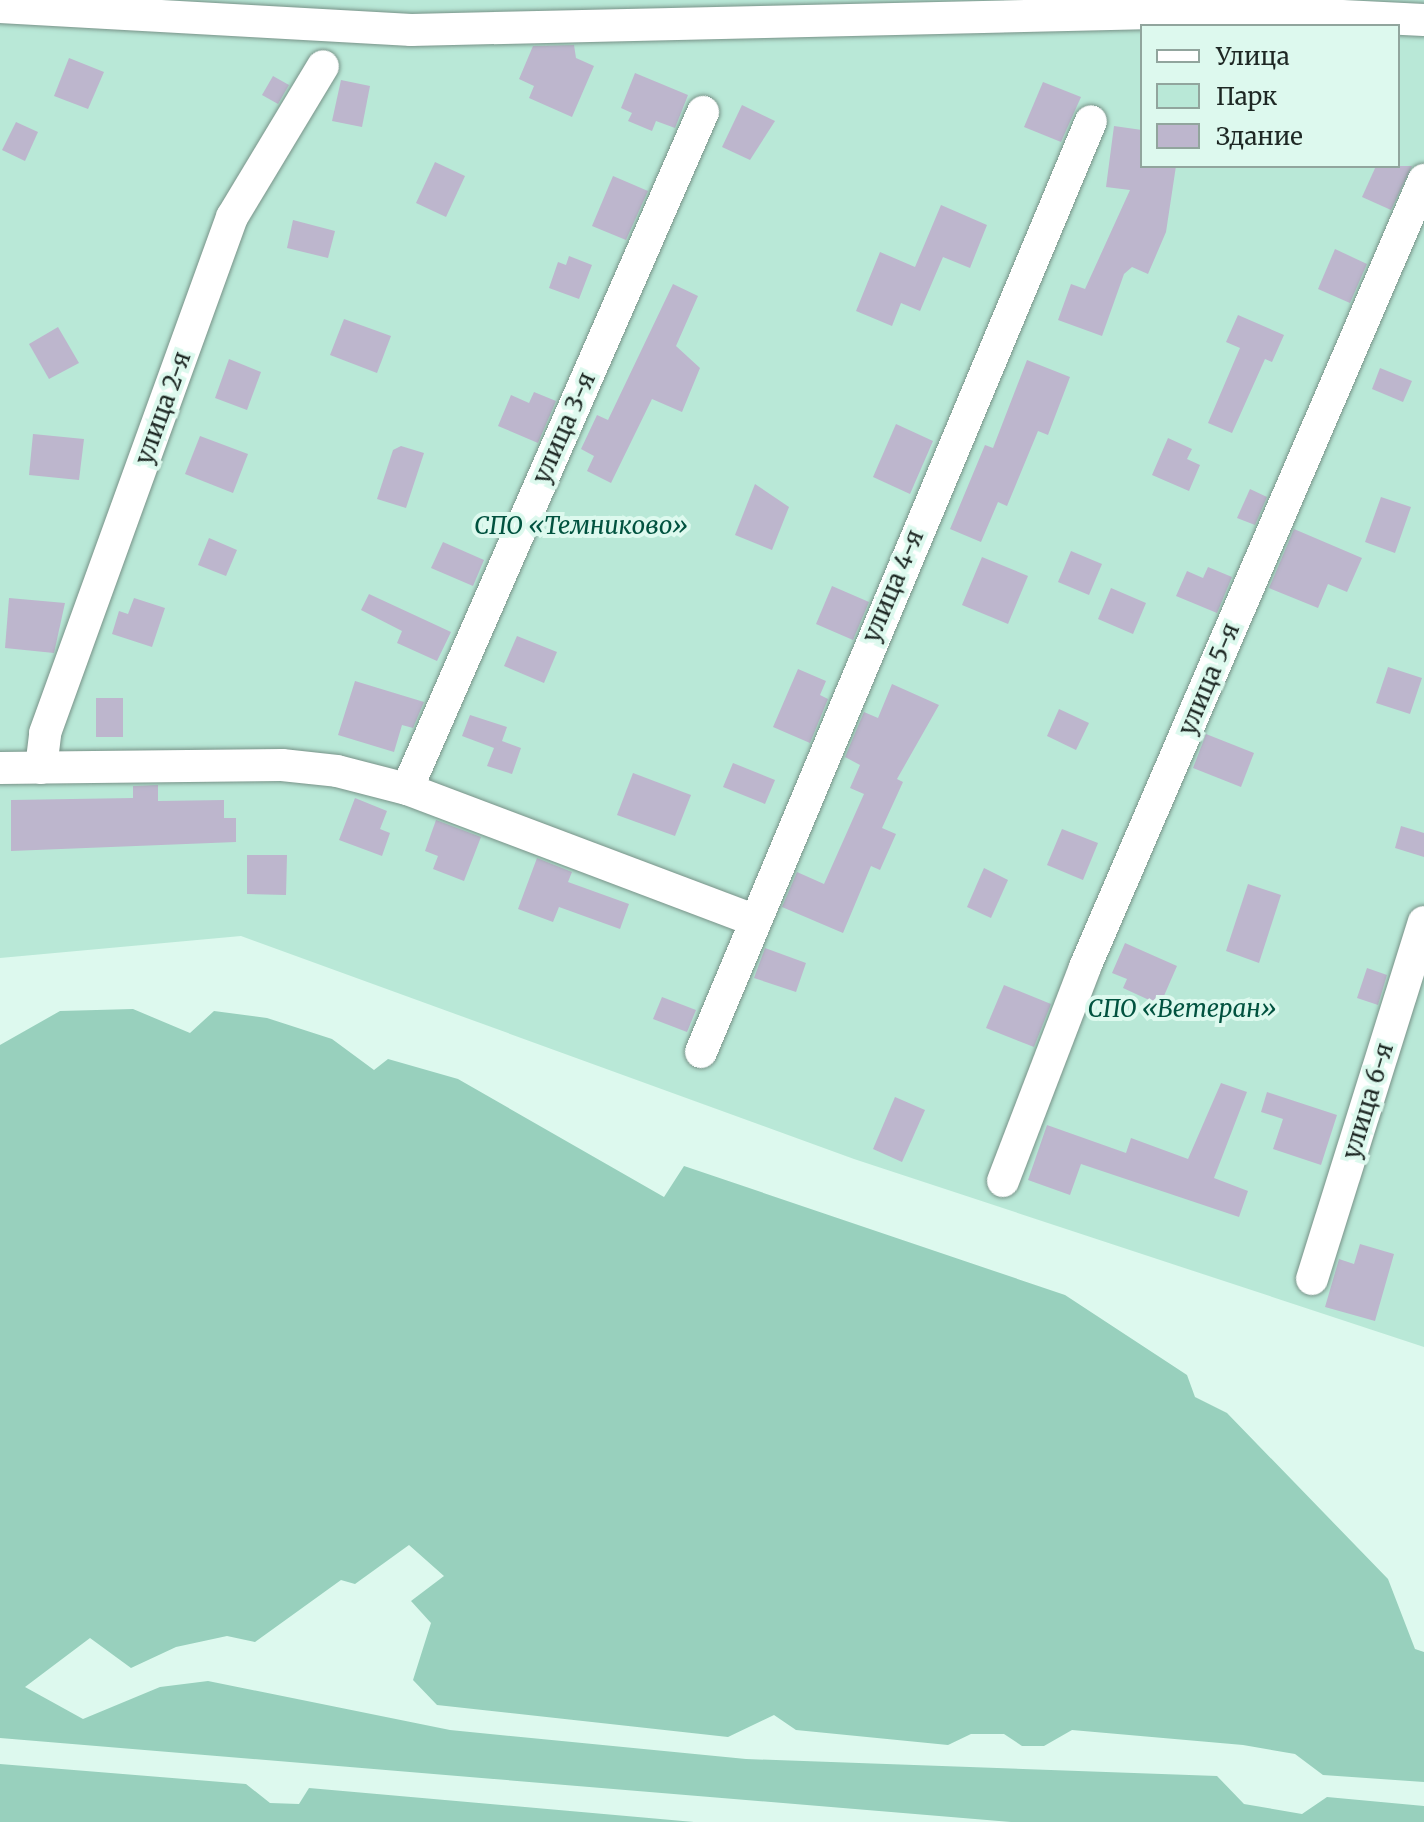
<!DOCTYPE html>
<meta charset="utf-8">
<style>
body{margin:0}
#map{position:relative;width:1424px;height:1822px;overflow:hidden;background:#ddf9ee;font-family:Merriweather,serif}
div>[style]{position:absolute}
.green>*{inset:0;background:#b9e8d7}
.forest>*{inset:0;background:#98d0bd}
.building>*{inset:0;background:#bdb6cd}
.roads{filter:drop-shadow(0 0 2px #789288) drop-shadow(0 0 2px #789288)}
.street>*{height:32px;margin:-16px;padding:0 16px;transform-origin:16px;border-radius:16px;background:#fff}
span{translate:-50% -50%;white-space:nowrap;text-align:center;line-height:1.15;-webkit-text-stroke:8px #ddf9ee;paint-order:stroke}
.street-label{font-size:24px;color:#1e2824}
.park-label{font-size:24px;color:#01523f;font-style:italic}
.legend{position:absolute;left:1140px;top:24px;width:260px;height:144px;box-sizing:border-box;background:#ddf9ee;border:2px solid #91a59d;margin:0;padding:10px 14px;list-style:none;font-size:24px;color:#1e2824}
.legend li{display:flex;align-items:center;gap:16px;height:40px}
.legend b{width:40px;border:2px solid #91a59d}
</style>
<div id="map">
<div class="green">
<i style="clip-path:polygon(evenodd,0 0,1424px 0,1424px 1347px,854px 1159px,241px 936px,0 958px,0 0,1142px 26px,1398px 26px,1398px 166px,1142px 166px,1142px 26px)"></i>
</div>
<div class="forest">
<i style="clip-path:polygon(133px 1009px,190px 1033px,214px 1011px,267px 1018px,332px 1039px,374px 1070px,388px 1059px,458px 1079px,664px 1197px,684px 1166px,1065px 1295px,1187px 1375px,1195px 1397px,1227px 1413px,1388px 1579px,1415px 1649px,1424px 1652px,1424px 1782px,1323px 1775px,1295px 1754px,1243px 1745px,1072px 1730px,1044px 1746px,1022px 1746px,1004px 1734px,971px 1734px,948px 1745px,796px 1730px,774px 1715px,728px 1737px,437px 1705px,413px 1680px,431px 1623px,411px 1601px,444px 1576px,409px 1545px,355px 1584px,341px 1580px,255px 1642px,227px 1636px,176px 1647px,131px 1668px,90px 1638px,25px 1687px,83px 1719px,160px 1687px,208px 1681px,450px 1730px,746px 1759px,1217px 1776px,1244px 1804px,1302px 1814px,1327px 1797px,1424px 1806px,1424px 1822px,1011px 1822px,0 1738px,0 1045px,60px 1011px)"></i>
<i style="clip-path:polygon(0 1764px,246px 1784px,270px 1803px,299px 1804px,309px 1788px,694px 1822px,0 1822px)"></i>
</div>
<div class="building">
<i style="clip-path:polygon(574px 45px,576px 58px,594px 66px,572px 117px,529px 98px,534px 86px,519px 79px,533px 46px)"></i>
<i style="clip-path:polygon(69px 58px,104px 72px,88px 109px,54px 96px)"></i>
<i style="clip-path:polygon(635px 73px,688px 95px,675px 128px,656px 121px,652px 131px,628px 121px,632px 113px,621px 108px)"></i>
<i style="clip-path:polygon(273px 76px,289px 85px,278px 104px,262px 95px)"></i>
<i style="clip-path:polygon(341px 80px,370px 86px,362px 127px,332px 121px)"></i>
<i style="clip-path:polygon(1043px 82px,1081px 97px,1061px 142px,1024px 127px)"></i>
<i style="clip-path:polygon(742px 105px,775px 121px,750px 160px,722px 147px)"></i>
<i style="clip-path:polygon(16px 122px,38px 132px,25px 161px,2px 150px)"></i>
<i style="clip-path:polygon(1114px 126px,1142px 130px,1142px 166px,1176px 166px,1166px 232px,1148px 274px,1132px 267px,1124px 274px,1102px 336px,1058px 320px,1071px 284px,1085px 289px,1130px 190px,1106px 187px)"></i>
<i style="clip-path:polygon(435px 162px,465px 176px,446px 217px,416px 203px)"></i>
<i style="clip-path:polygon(1376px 166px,1412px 166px,1391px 210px,1362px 197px)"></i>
<i style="clip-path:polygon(613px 176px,648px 191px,626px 240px,592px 226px)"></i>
<i style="clip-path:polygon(941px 205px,987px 225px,970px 268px,943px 257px,920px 311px,901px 303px,892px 326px,856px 311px,880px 252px,915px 267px)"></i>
<i style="clip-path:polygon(293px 220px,335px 231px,328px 258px,287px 248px)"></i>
<i style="clip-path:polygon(1335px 249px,1367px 264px,1350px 303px,1318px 289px)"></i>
<i style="clip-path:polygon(569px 256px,592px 265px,579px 299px,549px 288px,558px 262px,566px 265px)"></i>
<i style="clip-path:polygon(673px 284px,698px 296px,676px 346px,700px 368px,682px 412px,652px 399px,611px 483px,587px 471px,594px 456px,581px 449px,597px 415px,608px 420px)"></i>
<i style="clip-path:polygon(1238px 315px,1284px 335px,1272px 362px,1265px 359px,1232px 433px,1208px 423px,1240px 348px,1226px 342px)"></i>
<i style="clip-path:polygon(344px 319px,391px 336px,377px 373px,330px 355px)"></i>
<i style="clip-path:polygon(58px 327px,79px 363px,49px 379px,29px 344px)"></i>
<i style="clip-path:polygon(229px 359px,261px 372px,247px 410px,215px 398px)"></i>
<i style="clip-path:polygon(1027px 360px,1070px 377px,1048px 435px,1038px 431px,1007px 506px,998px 502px,981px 542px,950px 529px,985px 445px,993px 448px)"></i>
<i style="clip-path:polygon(1380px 368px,1412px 381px,1403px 402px,1372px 389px)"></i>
<i style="clip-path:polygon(534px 392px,556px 401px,538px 443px,498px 426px,511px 395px,529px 403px)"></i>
<i style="clip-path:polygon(896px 424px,933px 441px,910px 494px,873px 477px)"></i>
<i style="clip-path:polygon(33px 434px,84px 439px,79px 480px,29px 475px)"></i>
<i style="clip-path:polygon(200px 436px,248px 454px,233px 493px,185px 474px)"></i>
<i style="clip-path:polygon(1168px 438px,1192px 449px,1187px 459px,1200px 465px,1189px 491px,1152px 475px)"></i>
<i style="clip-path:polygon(401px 446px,424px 453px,406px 508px,377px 499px,393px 450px)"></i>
<i style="clip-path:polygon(755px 484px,789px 507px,772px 550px,735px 535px)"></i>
<i style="clip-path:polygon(1250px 489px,1267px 497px,1255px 525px,1237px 518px)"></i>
<i style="clip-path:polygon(1381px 497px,1411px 507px,1395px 553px,1365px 542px)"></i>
<i style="clip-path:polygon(1294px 529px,1362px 558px,1347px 592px,1328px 584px,1318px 608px,1269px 588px)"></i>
<i style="clip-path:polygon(209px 538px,237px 550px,226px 576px,198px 565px)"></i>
<i style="clip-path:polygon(443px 542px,484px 560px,473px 586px,431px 568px)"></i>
<i style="clip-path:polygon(1071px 551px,1102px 564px,1089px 595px,1058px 582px)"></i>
<i style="clip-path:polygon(982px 557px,1028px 576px,1008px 624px,962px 605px)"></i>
<i style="clip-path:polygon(1208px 567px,1232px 577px,1217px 613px,1176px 596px,1187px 571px,1203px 578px)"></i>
<i style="clip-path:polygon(832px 586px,869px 602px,853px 640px,816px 624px)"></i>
<i style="clip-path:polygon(1111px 588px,1146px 603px,1133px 634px,1098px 619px)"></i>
<i style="clip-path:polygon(369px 594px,451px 632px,437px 661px,397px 643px,402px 631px,361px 610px)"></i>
<i style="clip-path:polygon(9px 598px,65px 603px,54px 653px,5px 648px)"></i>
<i style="clip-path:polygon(134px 598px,165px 608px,152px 647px,112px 634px,119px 611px,128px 614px)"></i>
<i style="clip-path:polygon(517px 636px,557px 652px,544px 683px,504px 666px)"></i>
<i style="clip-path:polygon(1388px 667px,1422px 678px,1410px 714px,1376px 703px)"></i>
<i style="clip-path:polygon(798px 669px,826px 681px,820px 695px,828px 699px,810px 743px,773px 727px)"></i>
<i style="clip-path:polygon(355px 681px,424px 702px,413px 728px,402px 725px,394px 752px,338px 735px)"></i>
<i style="clip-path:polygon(892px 684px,939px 705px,897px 779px,903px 782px,882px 828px,896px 834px,880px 870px,871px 866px,843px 933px,782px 907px,797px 872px,824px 884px,864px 794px,850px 788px,860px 765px,845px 757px,864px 712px,878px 718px)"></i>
<i style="clip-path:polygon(96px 698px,123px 698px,123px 737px,96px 737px)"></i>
<i style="clip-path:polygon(1059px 709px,1089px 723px,1076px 750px,1047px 736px)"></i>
<i style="clip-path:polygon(470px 715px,507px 727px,502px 741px,521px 748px,512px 774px,487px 766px,494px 748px,462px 736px)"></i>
<i style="clip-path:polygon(1206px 734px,1254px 753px,1241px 787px,1193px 768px)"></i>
<i style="clip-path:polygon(733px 763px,775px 780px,765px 804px,723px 787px)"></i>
<i style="clip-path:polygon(633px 773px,691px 795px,675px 836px,617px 815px)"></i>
<i style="clip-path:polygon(158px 785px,158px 801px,224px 800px,224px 818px,236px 818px,236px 842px,11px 851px,11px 800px,133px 798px,133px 786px)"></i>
<i style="clip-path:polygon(355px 798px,387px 811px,380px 829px,390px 833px,382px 856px,339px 840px)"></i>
<i style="clip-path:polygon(436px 820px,481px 837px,464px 881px,433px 869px,438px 856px,425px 851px)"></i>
<i style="clip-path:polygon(1401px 826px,1424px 833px,1424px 857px,1395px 848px)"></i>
<i style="clip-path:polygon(1062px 829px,1098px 843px,1083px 880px,1047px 865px)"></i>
<i style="clip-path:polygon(247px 855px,287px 855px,286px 895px,247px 894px)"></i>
<i style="clip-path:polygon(537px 858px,572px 872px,568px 882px,629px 904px,620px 929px,559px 907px,553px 922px,518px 909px)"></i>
<i style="clip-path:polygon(984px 868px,1008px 880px,991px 918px,967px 907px)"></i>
<i style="clip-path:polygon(1248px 884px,1281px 895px,1259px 963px,1226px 951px)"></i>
<i style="clip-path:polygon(1125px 943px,1177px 966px,1160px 1005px,1123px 988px,1127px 979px,1112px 973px)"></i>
<i style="clip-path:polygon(765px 948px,806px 963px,796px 992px,754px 978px)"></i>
<i style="clip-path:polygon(1367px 968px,1387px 975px,1378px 1005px,1357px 998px)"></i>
<i style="clip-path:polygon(1004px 985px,1051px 1004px,1034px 1047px,986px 1028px)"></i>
<i style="clip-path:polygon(662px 997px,696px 1010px,687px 1032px,653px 1019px)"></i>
<i style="clip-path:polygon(1221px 1083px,1247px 1092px,1214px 1178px,1248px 1191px,1239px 1217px,1081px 1164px,1070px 1195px,1028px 1180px,1047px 1125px,1126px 1153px,1131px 1138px,1188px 1159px)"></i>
<i style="clip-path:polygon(1267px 1092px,1337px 1115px,1321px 1165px,1273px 1149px,1283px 1119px,1261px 1112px)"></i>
<i style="clip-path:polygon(895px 1097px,925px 1110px,902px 1162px,873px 1149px)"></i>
<i style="clip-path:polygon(1360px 1244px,1394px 1254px,1375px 1321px,1325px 1307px,1339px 1259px,1354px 1264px)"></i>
</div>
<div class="roads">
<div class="street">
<i style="left:0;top:7px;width:412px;rotate:3.2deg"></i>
<i style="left:411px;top:30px;width:830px;rotate:-1.31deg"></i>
<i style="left:1241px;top:11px;width:183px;rotate:2.8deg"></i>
<i style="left:0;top:768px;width:282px;rotate:-0.6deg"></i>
<i style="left:282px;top:765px;width:55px;rotate:6.2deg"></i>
<i style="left:337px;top:771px;width:72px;rotate:14.4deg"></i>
<i style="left:407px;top:789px;width:368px;rotate:20.7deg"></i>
<i style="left:41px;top:768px;width:35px;rotate:-83deg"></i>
<i style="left:45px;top:733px;width:549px;rotate:-70.08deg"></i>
<i style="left:232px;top:217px;width:176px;rotate:-58.9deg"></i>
<i style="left:407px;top:789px;width:739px;rotate:-66.38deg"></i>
<i style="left:701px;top:1052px;width:1009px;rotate:-67.27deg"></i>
<i style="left:1003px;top:1181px;width:229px;rotate:-69deg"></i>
<i style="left:1085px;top:967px;width:857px;rotate:-66.7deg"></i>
<i style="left:1312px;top:1279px;width:374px;rotate:-72.6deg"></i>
</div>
</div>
<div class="street-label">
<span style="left:163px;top:408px;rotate:-70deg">улица 2-я</span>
<span style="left:564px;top:428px;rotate:-66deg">улица 3-я</span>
<span style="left:893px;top:586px;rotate:-67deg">улица 4-я</span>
<span style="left:1209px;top:679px;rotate:-67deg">улица 5-я</span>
<span style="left:1368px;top:1101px;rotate:-73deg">улица 6-я</span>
</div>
<div class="park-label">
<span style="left:581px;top:526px">СПО «Темниково»</span>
<span style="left:1182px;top:1009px">СПО «Ветеран»</span>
</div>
<ul class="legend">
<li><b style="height:10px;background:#fff"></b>Улица</li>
<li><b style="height:22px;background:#b9e8d7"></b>Парк</li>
<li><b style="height:22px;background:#bdb6cd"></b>Здание</li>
</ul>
</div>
